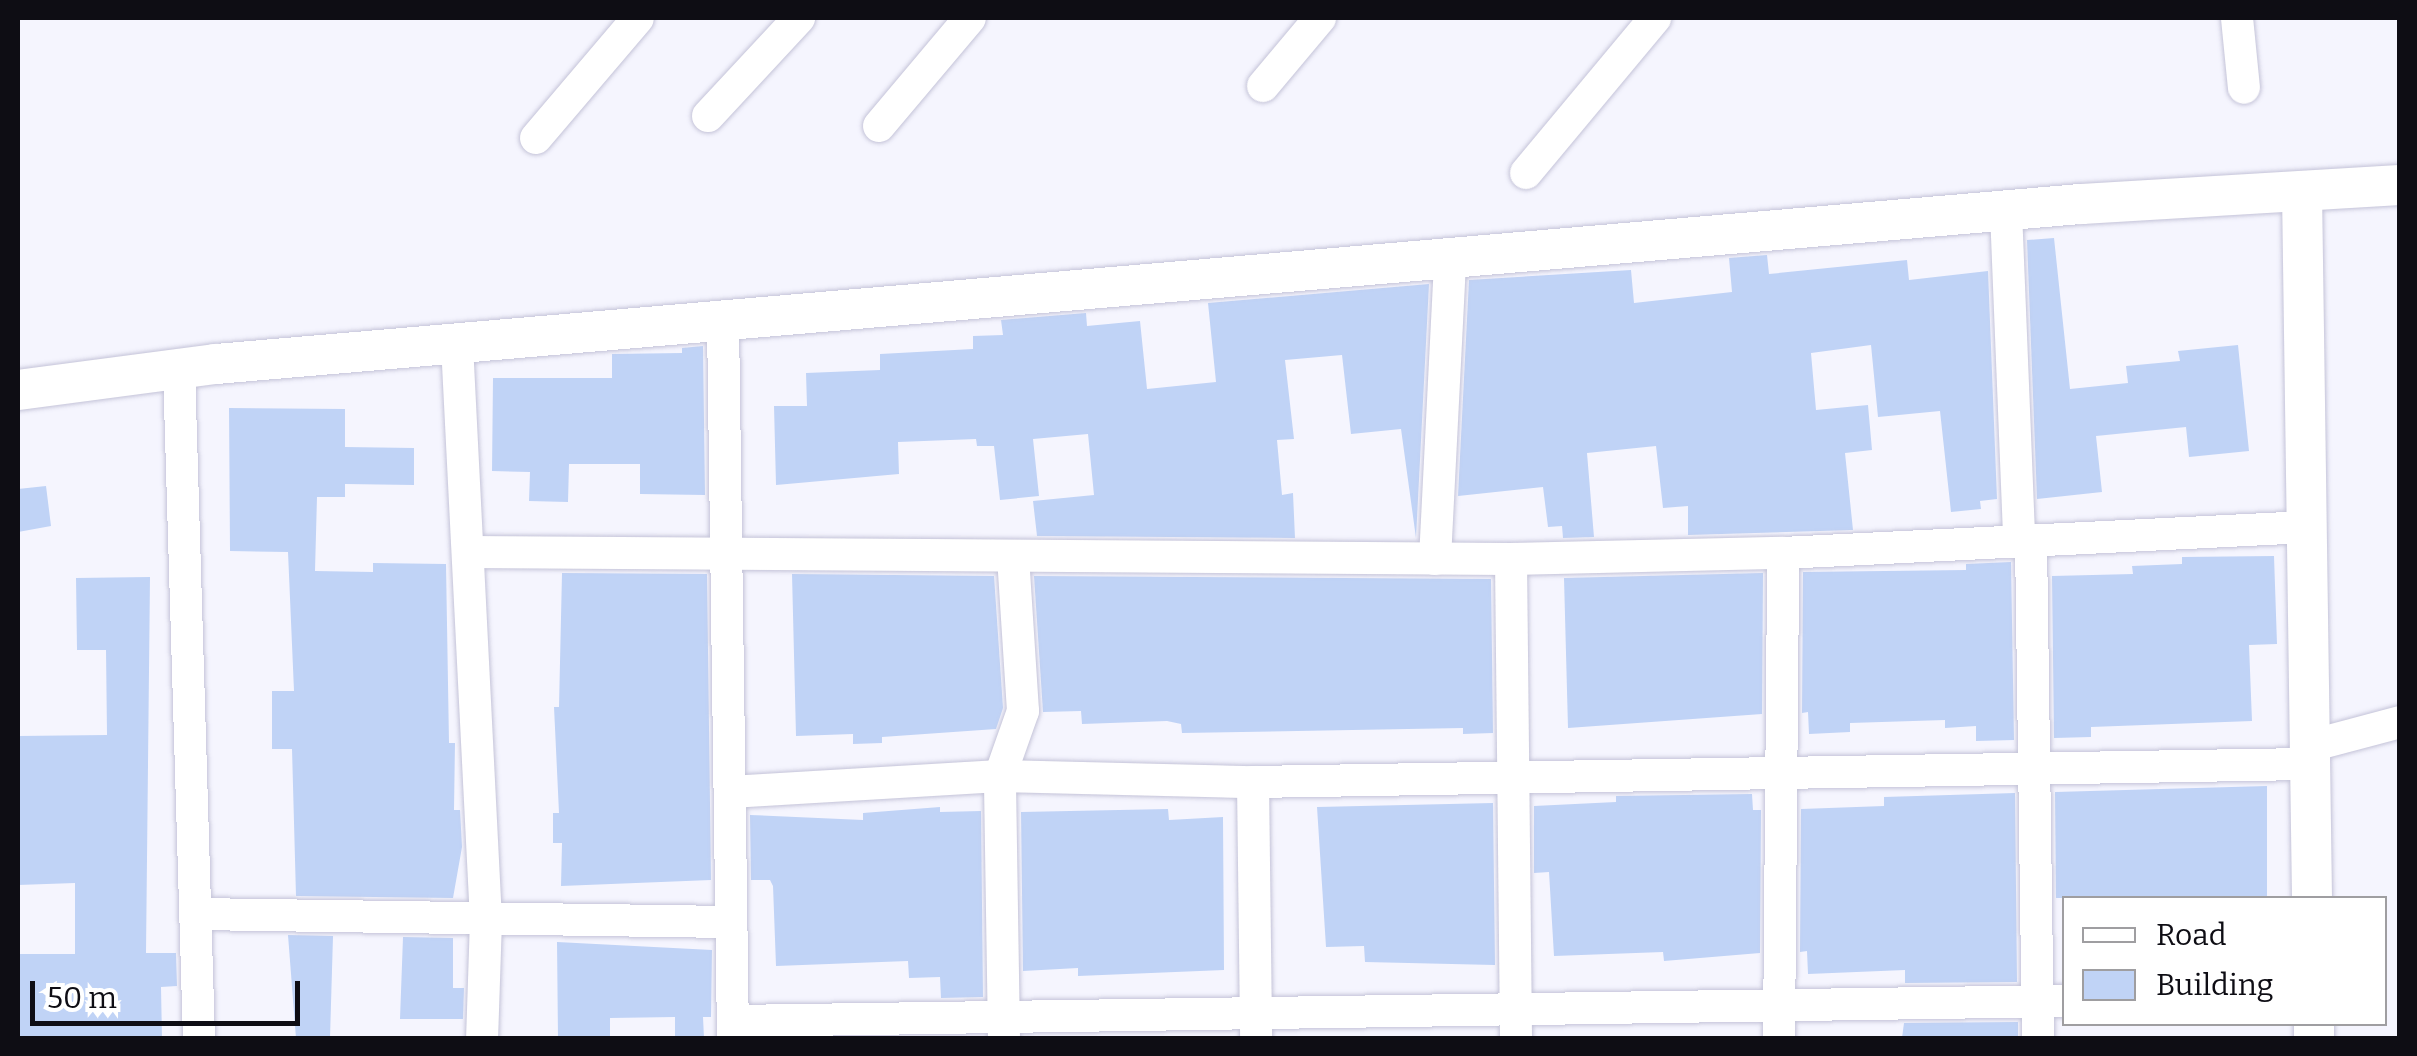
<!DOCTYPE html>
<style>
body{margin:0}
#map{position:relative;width:2417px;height:1056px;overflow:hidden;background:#f5f5fe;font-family:Bitter,serif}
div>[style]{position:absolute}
.building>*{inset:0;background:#c0d3f6}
.roads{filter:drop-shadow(0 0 2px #c4c3d8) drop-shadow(0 0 2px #c4c3d8)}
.minor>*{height:32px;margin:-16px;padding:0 16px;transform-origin:16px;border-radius:16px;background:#fff}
.tertiary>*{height:40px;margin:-20px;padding:0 20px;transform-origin:20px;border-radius:20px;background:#fff}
span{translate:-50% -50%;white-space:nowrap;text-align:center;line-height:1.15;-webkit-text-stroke:10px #fff;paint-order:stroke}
.frame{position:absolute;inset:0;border:20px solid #0e0d14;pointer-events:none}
.legend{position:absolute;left:2062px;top:896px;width:325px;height:130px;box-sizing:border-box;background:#fff;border:2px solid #9f9ea1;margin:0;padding:12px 18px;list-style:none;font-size:30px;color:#0e0d14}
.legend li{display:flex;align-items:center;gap:20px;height:50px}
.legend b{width:50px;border:2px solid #9f9ea1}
.scale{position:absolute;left:30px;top:981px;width:270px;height:45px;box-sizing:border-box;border:5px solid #0e0d14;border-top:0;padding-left:12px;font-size:30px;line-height:35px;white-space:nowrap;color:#0e0d14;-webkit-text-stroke:8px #fff;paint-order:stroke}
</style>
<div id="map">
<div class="building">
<i style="clip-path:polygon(2054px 238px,2070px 389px,2128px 383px,2126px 366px,2180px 361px,2178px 351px,2238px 345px,2249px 451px,2189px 457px,2186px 427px,2096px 436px,2102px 492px,2037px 499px,2027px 240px)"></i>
<i style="clip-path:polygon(1767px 255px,1769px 274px,1907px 260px,1909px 280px,1988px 271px,1997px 499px,1980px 501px,1981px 509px,1951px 512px,1940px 411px,1878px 417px,1871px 345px,1811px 353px,1816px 410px,1868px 405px,1872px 450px,1845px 453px,1853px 530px,1688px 535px,1688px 506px,1663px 508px,1656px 446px,1587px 453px,1594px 537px,1563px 538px,1562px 526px,1548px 527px,1543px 487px,1458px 496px,1469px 280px,1631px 270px,1634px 303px,1732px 292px,1729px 258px)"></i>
<i style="clip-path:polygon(1429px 284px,1416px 538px,1401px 429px,1351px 434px,1342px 355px,1285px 360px,1294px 439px,1277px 440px,1282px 495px,1293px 493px,1295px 538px,1037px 536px,1033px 501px,1094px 495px,1088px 434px,1033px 439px,1039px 496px,1000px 500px,994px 446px,977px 446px,976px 439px,898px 442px,899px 474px,776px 485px,774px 406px,807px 406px,806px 373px,880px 370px,880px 354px,973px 349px,973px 336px,1003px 335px,1001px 320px,1086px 313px,1087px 326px,1140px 321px,1147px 389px,1216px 382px,1208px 303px)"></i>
<i style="clip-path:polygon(703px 346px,705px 495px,640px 494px,640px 464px,569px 464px,568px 502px,529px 501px,530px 472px,492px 471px,493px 378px,612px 378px,612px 354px,682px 353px,682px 348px)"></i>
<i style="clip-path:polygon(229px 408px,345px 409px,345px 447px,414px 448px,414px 485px,345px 484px,345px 497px,317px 497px,315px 571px,373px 572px,373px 563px,446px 564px,449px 743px,455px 743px,454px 810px,460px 810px,462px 847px,453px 898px,296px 896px,292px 749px,272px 749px,272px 691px,294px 691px,288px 552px,230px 551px)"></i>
<i style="clip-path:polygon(46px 486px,51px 526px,18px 532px,18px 489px)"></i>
<i style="clip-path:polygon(2274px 556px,2277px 644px,2249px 645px,2252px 721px,2091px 727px,2091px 737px,2054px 738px,2052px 576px,2133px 574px,2132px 566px,2182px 564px,2182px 557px)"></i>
<i style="clip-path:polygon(2011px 562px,2014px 740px,1976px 741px,1976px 726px,1945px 728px,1945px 720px,1850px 723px,1850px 732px,1809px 734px,1808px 712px,1802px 713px,1803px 572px,1966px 570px,1966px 564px)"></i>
<i style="clip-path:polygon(562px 573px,707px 574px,711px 880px,561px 886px,562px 843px,553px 843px,553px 813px,559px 813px,554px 707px,559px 707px)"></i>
<i style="clip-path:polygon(1763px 573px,1762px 714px,1568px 728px,1564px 578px)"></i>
<i style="clip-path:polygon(792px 574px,994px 576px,1003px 708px,996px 729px,882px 737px,882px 743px,853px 744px,853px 734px,796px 736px)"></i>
<i style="clip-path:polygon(1034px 576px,1491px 579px,1493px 733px,1463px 734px,1463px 728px,1182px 733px,1181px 724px,1167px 721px,1082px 724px,1081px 711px,1043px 712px)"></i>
<i style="clip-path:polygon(150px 577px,146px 953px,176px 953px,177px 986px,161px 987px,162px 1038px,18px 1038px,18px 954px,75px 954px,75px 883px,18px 885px,18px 736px,107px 735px,106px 650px,77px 650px,76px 578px)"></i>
<i style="clip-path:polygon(2267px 786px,2267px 898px,2056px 898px,2055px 792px)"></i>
<i style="clip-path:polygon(2015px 793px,2017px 982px,1905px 983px,1905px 970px,1808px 974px,1807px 951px,1800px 952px,1801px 809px,1884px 806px,1884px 797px)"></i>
<i style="clip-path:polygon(1752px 794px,1753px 810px,1761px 810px,1760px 953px,1664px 961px,1663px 952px,1554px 956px,1549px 872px,1534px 873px,1534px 806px,1616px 802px,1616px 796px)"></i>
<i style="clip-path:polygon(1493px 803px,1495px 965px,1365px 962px,1364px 946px,1326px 947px,1317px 807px)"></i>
<i style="clip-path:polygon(940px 807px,940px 812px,981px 811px,983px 997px,941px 998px,940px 977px,909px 978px,908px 961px,776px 966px,773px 886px,770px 880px,751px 880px,750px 815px,863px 820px,863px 813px)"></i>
<i style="clip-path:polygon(1168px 809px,1169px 820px,1223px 817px,1224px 970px,1078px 976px,1078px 968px,1023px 971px,1021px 812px)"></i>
<i style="clip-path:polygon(288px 935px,333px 936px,330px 1038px,296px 1038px)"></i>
<i style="clip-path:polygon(403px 937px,453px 938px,453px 988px,464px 988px,463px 1019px,400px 1019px)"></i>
<i style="clip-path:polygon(557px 942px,712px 950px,711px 1017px,703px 1017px,704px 1038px,675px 1038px,675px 1017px,610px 1018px,610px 1038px,558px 1038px)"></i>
<i style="clip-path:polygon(2018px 1022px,2018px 1038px,1902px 1038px,1904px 1023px)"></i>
</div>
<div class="roads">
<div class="minor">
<i style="left:2237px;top:18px;width:70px;rotate:84.3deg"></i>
<i style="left:1263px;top:86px;width:89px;rotate:-50deg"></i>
<i style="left:708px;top:116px;width:134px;rotate:-47.1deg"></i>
<i style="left:879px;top:126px;width:141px;rotate:-49.9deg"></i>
<i style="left:536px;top:138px;width:157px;rotate:-49.6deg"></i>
<i style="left:1526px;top:173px;width:202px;rotate:-50.2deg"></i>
<i style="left:2006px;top:211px;width:330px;rotate:87.7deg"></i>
<i style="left:723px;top:321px;width:717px;rotate:89.2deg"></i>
<i style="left:457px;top:344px;width:577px;rotate:87.12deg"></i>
<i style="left:486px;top:920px;width:118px;rotate:91.9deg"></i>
<i style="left:179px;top:369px;width:669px;rotate:88.29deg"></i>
<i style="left:2031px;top:540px;width:498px;rotate:89.2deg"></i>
<i style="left:468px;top:552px;width:1043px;rotate:0.38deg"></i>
<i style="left:1511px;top:559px;width:272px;rotate:-1.3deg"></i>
<i style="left:1783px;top:553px;width:525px;rotate:-2.84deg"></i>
<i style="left:1435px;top:559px;width:301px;rotate:-87.1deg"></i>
<i style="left:1511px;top:559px;width:479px;rotate:89.4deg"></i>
<i style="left:2310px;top:746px;width:93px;rotate:-14.9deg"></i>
<i style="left:1253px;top:782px;width:256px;rotate:89.3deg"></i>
<i style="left:730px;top:792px;width:270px;rotate:-3.4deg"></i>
<i style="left:1000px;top:776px;width:253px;rotate:1.4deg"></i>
<i style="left:1253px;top:782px;width:1057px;rotate:-0.98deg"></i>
<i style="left:196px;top:914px;width:535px;rotate:0.86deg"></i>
<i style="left:733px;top:1021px;width:1331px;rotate:-0.86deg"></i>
<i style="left:1004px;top:1038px;width:262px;rotate:-90.9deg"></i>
<i style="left:1000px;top:776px;width:69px;rotate:-70.5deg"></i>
<i style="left:1023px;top:711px;width:153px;rotate:-93.7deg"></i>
<i style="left:1779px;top:1038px;width:485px;rotate:-89.5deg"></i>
</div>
<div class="tertiary">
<i style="left:2302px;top:191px;width:707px;rotate:89.19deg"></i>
<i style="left:18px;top:390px;width:200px;rotate:-7.5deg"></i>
<i style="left:216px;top:364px;width:794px;rotate:-4.91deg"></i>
<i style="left:1007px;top:296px;width:1078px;rotate:-4.9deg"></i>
<i style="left:2081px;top:204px;width:320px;rotate:-3.4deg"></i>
<i style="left:2314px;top:1024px;width:14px;rotate:90deg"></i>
</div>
</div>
<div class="frame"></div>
<ul class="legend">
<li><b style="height:12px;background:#fff"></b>Road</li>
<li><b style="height:28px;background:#c0d3f6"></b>Building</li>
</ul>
<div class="scale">50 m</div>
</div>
